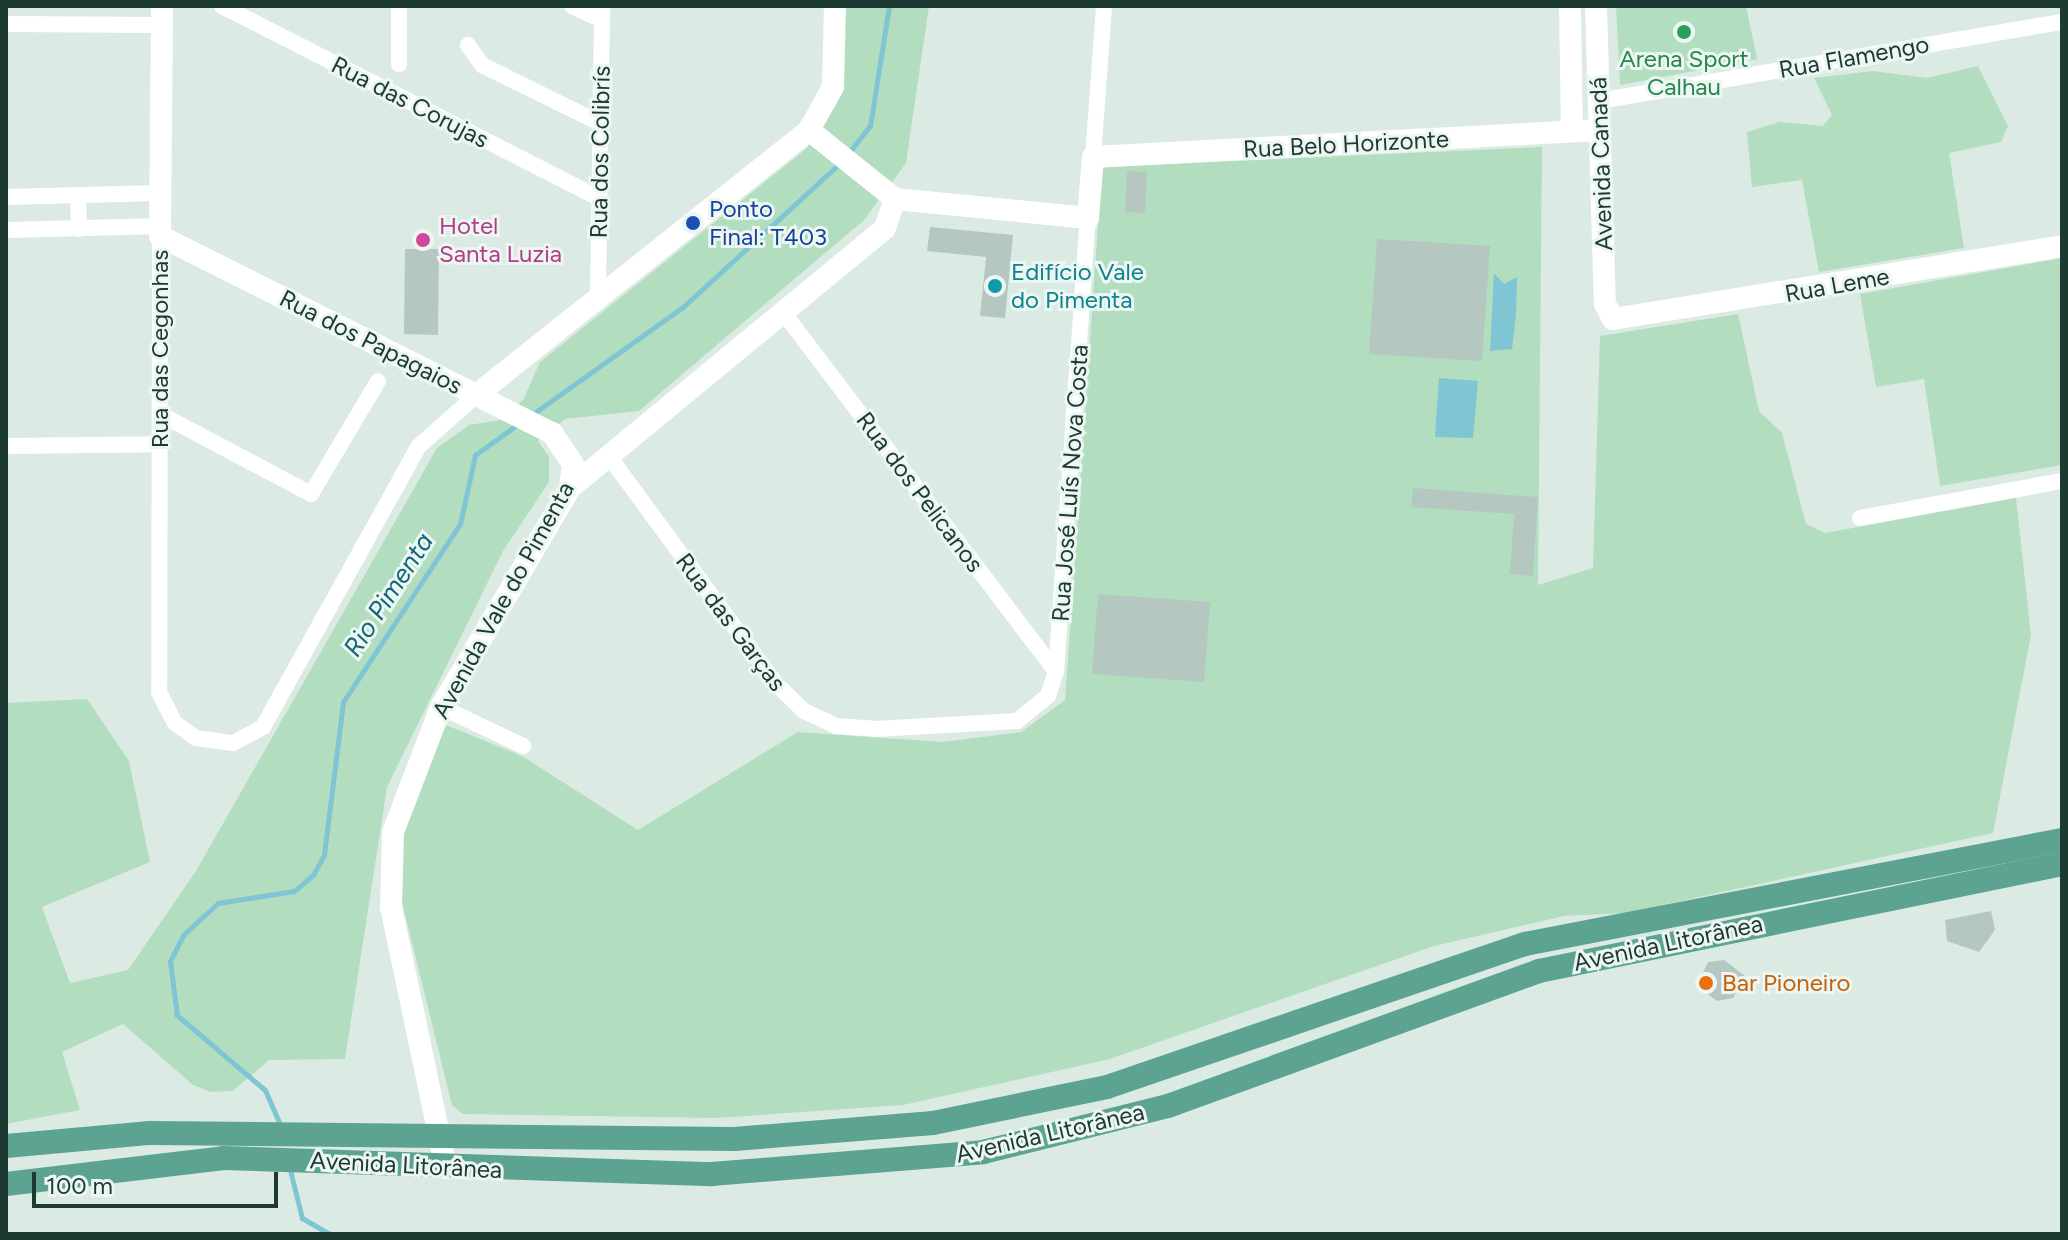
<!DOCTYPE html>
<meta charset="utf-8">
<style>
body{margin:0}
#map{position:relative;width:2068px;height:1240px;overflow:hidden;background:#dceae4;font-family:Figtree,sans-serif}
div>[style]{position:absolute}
.green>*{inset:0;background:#b3ddbf}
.water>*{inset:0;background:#7fc5d4}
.stream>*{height:5px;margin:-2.5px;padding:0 2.5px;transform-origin:2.5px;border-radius:2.5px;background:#7fc5d4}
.building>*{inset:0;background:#b4c7c0}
.street>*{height:16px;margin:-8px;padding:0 8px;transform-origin:8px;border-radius:8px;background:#fff}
.secondary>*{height:22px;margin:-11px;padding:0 11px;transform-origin:11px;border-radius:11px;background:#fff}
.primary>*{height:24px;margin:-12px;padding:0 12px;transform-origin:12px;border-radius:12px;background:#5da392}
.dots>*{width:22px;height:22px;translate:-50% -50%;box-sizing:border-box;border:4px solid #ecf6f2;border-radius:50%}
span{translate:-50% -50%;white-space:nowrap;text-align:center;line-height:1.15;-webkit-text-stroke:6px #ecf6f2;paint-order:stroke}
.street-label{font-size:24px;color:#1d3a32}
.leisure-label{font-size:24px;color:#27864d}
.transit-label{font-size:24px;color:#164399}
.left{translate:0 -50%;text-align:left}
.hotel-label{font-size:24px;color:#b23c85}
.culture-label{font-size:24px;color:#0d838f}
.food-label{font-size:24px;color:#c56008}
.water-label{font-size:26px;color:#146679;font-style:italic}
.frame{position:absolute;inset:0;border:8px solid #1d3a32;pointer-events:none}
.scale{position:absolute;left:32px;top:1172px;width:246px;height:36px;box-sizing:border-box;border:4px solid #1d3a32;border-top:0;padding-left:10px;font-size:24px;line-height:28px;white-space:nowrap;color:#1d3a32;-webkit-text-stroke:6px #ecf6f2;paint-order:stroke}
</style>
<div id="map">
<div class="green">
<i style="clip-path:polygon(844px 6px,929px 6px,906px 163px,864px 220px,639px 411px,565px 419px,538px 441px,549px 457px,549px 482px,503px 551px,387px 787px,345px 1059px,269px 1060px,233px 1091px,211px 1092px,193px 1085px,123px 1024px,62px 1052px,80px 1110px,6px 1124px,6px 703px,87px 699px,129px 761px,150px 862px,42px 907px,70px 983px,128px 970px,196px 871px,437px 448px,469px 425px,500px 420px,523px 400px,540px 362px,806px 149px,837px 103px)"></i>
<i style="clip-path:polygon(1616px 6px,1746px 6px,1757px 59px,1620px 85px)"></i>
<i style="clip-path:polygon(1978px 66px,2008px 126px,2001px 142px,1949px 153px,1964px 248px,1819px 272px,1802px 180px,1752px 187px,1747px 132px,1780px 122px,1823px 126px,1832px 115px,1814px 78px,1873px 71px,1927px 78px)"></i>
<i style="clip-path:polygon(1542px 147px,1538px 585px,1593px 568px,1600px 336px,1738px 314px,1759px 411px,1782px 433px,1806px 524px,1825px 533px,2016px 498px,2031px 635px,1993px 833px,1626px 913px,1564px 916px,1434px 946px,1110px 1059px,903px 1105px,717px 1118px,463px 1114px,452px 1105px,399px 890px,404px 818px,441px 723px,522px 756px,638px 830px,798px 732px,942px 742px,1021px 732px,1065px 700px,1102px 167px)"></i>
<i style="clip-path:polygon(2062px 258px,2062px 465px,1940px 486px,1924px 379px,1876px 387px,1860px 294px)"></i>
</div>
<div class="water">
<i style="clip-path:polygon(1494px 273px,1504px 284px,1517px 277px,1516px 314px,1512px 349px,1490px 351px)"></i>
<i style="clip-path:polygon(1439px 378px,1478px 381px,1473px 438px,1435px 437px)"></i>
</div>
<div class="stream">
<i style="left:847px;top:155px;width:37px;rotate:-52deg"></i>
<i style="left:870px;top:126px;width:121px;rotate:-81deg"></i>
<i style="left:530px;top:416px;width:189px;rotate:-35.5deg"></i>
<i style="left:684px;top:306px;width:212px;rotate:-42.5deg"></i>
<i style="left:282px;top:1129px;width:43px;rotate:-113.6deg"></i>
<i style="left:265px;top:1090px;width:116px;rotate:-139.6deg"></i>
<i style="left:177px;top:1015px;width:54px;rotate:-97.4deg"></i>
<i style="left:170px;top:961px;width:30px;rotate:-63deg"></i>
<i style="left:184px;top:934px;width:46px;rotate:-42.4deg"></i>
<i style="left:218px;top:903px;width:77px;rotate:-9deg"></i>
<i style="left:294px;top:891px;width:25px;rotate:-40deg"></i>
<i style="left:313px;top:875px;width:23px;rotate:-61deg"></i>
<i style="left:324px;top:855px;width:154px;rotate:-82.9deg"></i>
<i style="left:343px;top:702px;width:213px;rotate:-56.7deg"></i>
<i style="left:460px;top:524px;width:71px;rotate:-77.7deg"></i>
<i style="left:475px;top:455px;width:53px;rotate:-35.8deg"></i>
<i style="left:289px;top:1166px;width:54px;rotate:76deg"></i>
<i style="left:302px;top:1218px;width:32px;rotate:30deg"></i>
</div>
<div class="building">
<i style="clip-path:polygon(1127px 171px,1147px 172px,1145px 213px,1125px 212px)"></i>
<i style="clip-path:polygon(930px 227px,1013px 235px,1005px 318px,980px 316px,986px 257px,927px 251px)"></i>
<i style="clip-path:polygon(1377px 239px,1490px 246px,1482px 361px,1369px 354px)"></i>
<i style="clip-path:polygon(405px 249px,439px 249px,438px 335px,404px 334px)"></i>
<i style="clip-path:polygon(1413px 488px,1538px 497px,1533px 576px,1510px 574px,1514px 514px,1411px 507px)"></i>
<i style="clip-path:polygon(1098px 594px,1210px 602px,1204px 682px,1092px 674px)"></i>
<i style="clip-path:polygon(1991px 911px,1995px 930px,1979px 952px,1947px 941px,1945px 920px)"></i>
<i style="clip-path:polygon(1724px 960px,1745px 976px,1733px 998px,1717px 1001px,1697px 986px,1708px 962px)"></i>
</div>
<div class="street">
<i style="left:222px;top:6px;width:423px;rotate:27deg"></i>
<i style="left:572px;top:6px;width:33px;rotate:25deg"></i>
<i style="left:6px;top:24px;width:155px;rotate:0.4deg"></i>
<i style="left:468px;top:45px;width:24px;rotate:55deg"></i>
<i style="left:482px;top:65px;width:131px;rotate:26.2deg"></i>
<i style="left:399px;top:64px;width:58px;rotate:-90deg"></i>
<i style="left:1599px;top:101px;width:470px;rotate:-9.7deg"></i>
<i style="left:1093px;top:157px;width:151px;rotate:-85.8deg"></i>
<i style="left:6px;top:197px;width:154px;rotate:-1.5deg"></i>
<i style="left:78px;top:197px;width:32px;rotate:88deg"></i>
<i style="left:6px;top:230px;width:154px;rotate:-1.5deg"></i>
<i style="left:160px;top:236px;width:456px;rotate:90.1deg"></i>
<i style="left:159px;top:692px;width:35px;rotate:63deg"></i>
<i style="left:175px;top:723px;width:26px;rotate:36deg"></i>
<i style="left:196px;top:738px;width:37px;rotate:8deg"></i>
<i style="left:233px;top:743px;width:34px;rotate:-28deg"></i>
<i style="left:263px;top:727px;width:321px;rotate:-61deg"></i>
<i style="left:419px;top:446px;width:83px;rotate:-41.6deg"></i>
<i style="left:598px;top:298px;width:292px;rotate:-89.2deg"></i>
<i style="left:783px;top:312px;width:452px;rotate:52.8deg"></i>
<i style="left:160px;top:414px;width:171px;rotate:27.9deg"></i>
<i style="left:311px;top:494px;width:131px;rotate:-59.3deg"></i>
<i style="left:6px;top:446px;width:153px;rotate:-0.7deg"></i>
<i style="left:608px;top:455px;width:284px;rotate:53.7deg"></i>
<i style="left:776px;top:684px;width:39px;rotate:44deg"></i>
<i style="left:804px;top:711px;width:35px;rotate:25deg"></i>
<i style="left:836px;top:726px;width:39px;rotate:4deg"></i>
<i style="left:875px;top:729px;width:142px;rotate:-3.2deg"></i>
<i style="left:1017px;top:721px;width:40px;rotate:-39deg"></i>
<i style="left:1048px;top:696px;width:25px;rotate:-72deg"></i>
<i style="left:1056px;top:672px;width:455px;rotate:-86deg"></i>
<i style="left:1860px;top:518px;width:205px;rotate:-10.4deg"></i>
<i style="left:441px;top:707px;width:91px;rotate:25.4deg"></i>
</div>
<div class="secondary">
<i style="left:162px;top:6px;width:230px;rotate:90.5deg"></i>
<i style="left:160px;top:236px;width:439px;rotate:26.7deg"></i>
<i style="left:552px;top:433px;width:37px;rotate:56deg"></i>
<i style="left:573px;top:464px;width:24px;rotate:97deg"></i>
<i style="left:570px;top:488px;width:254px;rotate:120.5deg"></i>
<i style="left:441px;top:707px;width:134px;rotate:111deg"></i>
<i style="left:393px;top:832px;width:75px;rotate:91.5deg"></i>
<i style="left:391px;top:907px;width:267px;rotate:78.1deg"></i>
<i style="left:1570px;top:6px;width:125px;rotate:89.1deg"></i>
<i style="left:1596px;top:6px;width:298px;rotate:88.3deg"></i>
<i style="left:1605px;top:304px;width:17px;rotate:62deg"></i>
<i style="left:1613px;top:319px;width:455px;rotate:-9.2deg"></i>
<i style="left:809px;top:130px;width:110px;rotate:38.7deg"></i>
<i style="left:895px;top:199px;width:194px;rotate:5.6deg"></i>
<i style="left:1088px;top:218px;width:61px;rotate:-85.3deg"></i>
<i style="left:1093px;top:157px;width:508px;rotate:-3.05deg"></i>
<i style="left:485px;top:388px;width:414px;rotate:-38.5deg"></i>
<i style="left:809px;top:130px;width:49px;rotate:-60.8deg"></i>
<i style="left:833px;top:87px;width:81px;rotate:-88.6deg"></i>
<i style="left:570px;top:488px;width:408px;rotate:-39.5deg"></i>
<i style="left:885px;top:228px;width:31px;rotate:-71deg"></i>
</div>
<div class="primary">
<i style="left:6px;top:1146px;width:145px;rotate:-5.2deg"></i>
<i style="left:150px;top:1133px;width:584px;rotate:0.59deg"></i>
<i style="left:734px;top:1139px;width:200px;rotate:-4.6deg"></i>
<i style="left:933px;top:1123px;width:178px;rotate:-11.7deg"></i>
<i style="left:1107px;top:1087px;width:442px;rotate:-18.9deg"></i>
<i style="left:1525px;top:944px;width:547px;rotate:-10.96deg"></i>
<i style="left:6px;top:1184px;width:219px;rotate:-6.8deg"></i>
<i style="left:223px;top:1158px;width:489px;rotate:1.9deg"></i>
<i style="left:712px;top:1174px;width:272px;rotate:-4.6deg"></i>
<i style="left:983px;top:1152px;width:191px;rotate:-14deg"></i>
<i style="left:1168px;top:1106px;width:395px;rotate:-20deg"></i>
<i style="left:1539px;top:971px;width:534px;rotate:-11.56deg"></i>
</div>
<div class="dots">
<i style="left:1684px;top:32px;background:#2e9e5b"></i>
<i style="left:693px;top:223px;background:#1a4fb4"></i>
<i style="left:423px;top:240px;background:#d1479c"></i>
<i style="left:995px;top:286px;background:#0f9aa8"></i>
<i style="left:1706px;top:983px;background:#e8710a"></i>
</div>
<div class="street-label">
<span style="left:1854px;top:57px;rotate:-10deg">Rua Flamengo</span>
<span style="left:410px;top:102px;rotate:27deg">Rua das Corujas</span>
<span style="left:1346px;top:144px;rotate:-3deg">Rua Belo Horizonte</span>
<span style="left:600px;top:152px;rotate:-89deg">Rua dos Colibrís</span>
<span style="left:1601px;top:164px;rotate:-92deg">Avenida Canadá</span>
<span style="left:1837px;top:285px;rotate:-10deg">Rua Leme</span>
<span style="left:371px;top:342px;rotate:27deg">Rua dos Papagaios</span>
<span style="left:160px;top:349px;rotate:-90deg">Rua das Cegonhas</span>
<span style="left:1070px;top:483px;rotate:-86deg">Rua José Luís Nova Costa</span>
<span style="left:920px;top:492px;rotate:53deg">Rua dos Pelicanos</span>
<span style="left:503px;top:600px;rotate:-61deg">Avenida Vale do Pimenta</span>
<span style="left:731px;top:622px;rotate:53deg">Rua das Garças</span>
<span style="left:1668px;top:943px;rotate:-12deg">Avenida Litorânea</span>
<span style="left:1050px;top:1133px;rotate:-13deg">Avenida Litorânea</span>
<span style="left:406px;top:1165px;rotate:3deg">Avenida Litorânea</span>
</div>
<div class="leisure-label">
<span style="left:1684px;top:73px">Arena Sport<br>Calhau</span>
</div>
<div class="transit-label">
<span class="left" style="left:709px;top:223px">Ponto<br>Final: T403</span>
</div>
<div class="hotel-label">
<span class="left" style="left:439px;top:240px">Hotel<br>Santa Luzia</span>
</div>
<div class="culture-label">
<span class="left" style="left:1011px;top:286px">Edifício Vale<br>do Pimenta</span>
</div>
<div class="food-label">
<span class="left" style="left:1722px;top:983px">Bar Pioneiro</span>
</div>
<div class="water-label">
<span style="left:389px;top:595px;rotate:-57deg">Rio Pimenta</span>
</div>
<div class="frame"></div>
<div class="scale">100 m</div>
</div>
